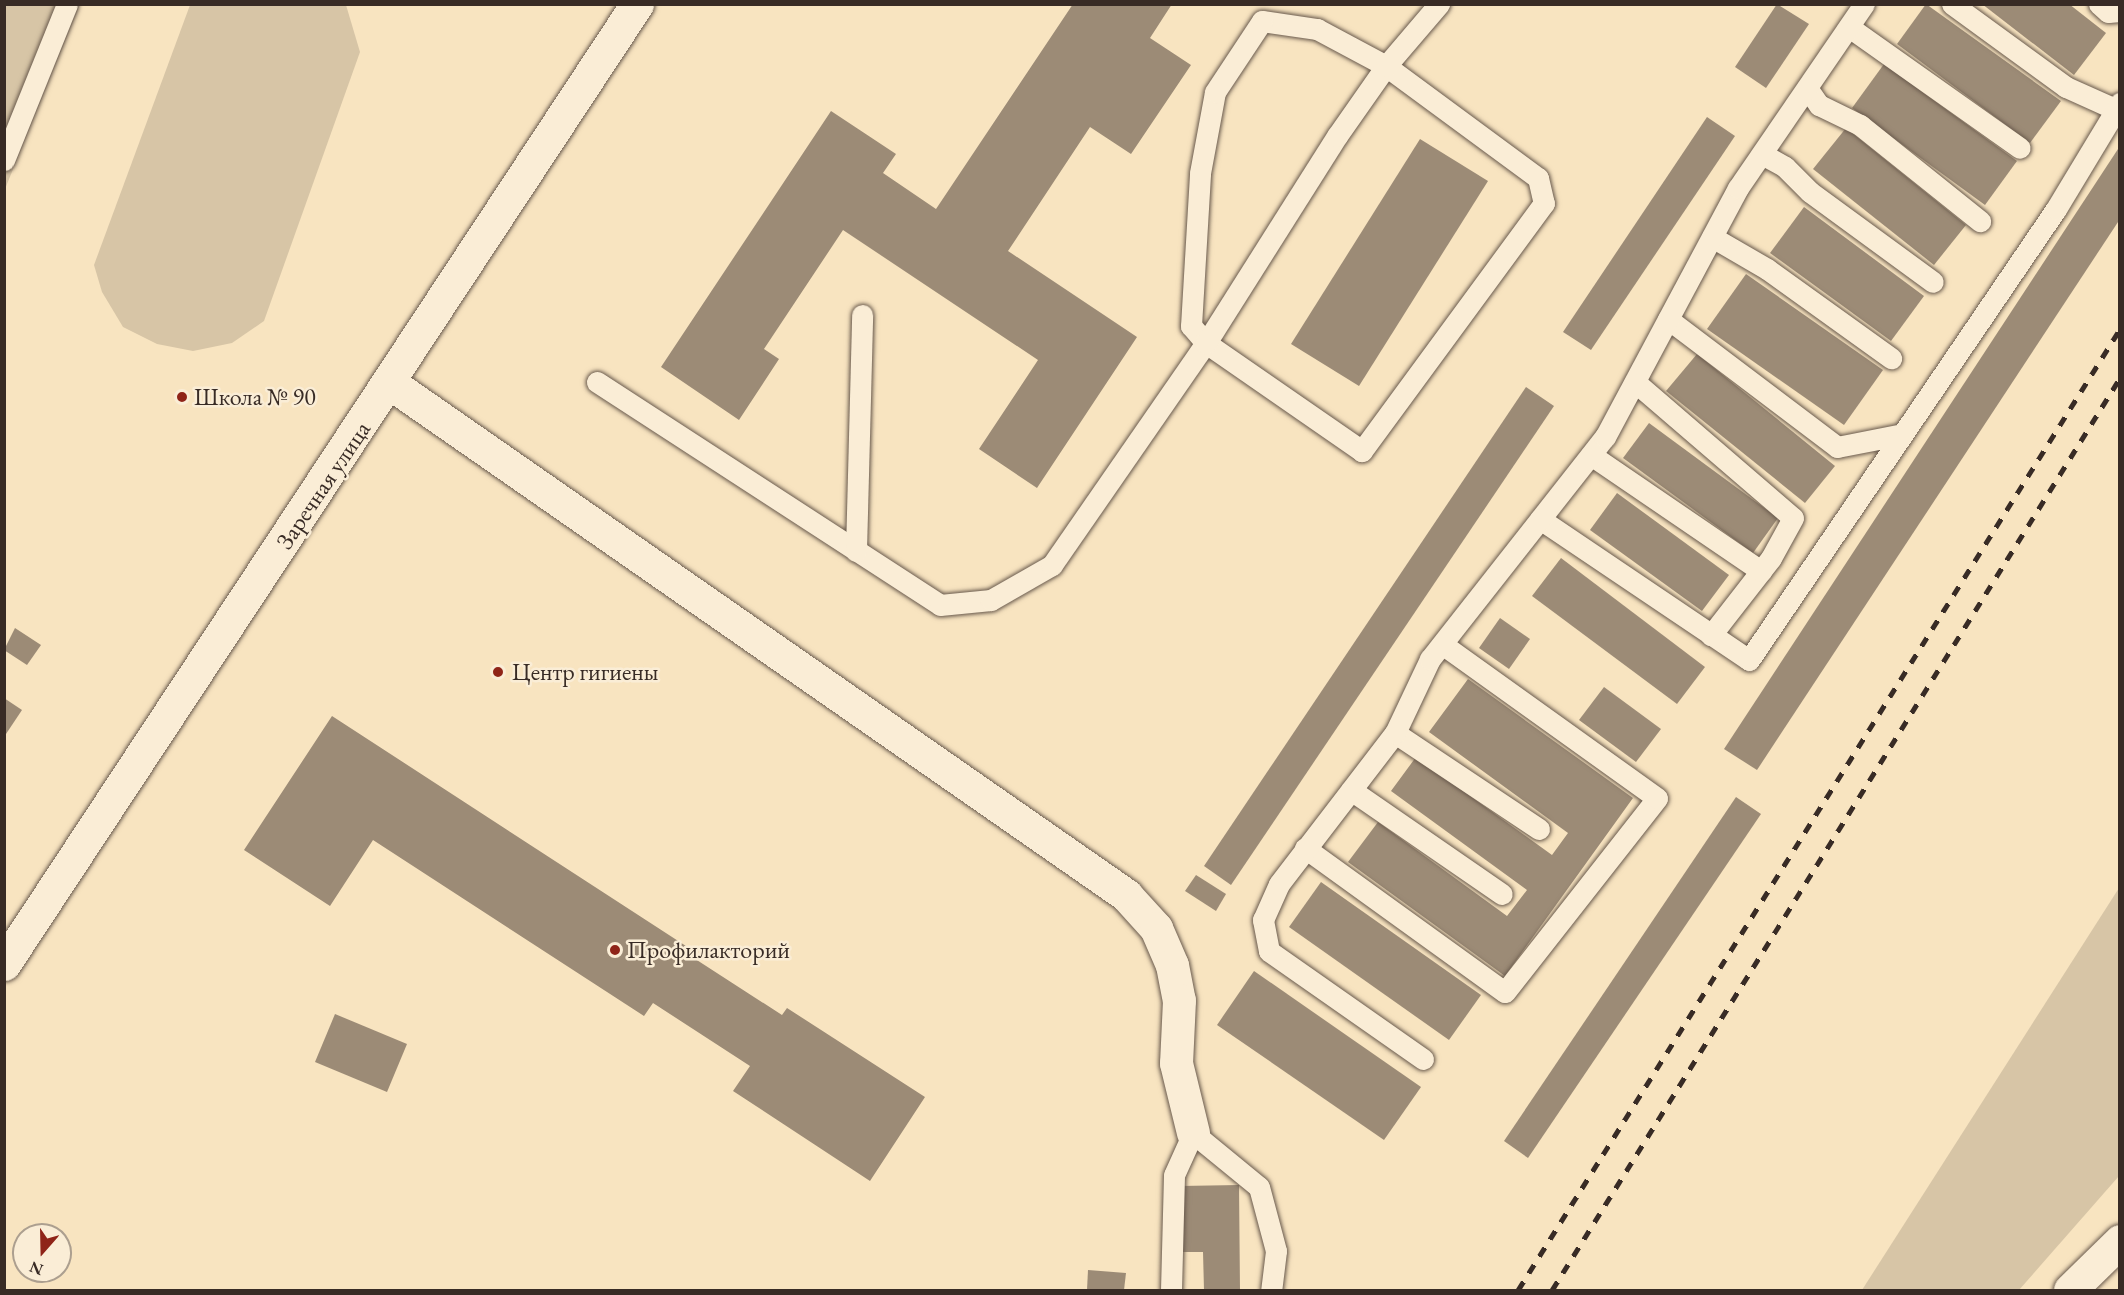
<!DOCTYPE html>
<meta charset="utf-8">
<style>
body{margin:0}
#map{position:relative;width:2124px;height:1295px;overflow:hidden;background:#f8e4c0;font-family:"EB Garamond",serif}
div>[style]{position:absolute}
.green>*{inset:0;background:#d7c5a6}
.building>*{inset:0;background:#9c8b76}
.roads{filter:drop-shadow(0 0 2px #68594c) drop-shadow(0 0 2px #68594c)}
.lane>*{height:21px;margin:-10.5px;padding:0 10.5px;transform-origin:10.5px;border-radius:10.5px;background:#faedd6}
.street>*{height:33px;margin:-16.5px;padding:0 16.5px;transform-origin:16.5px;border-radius:16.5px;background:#faedd6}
.rail>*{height:4.5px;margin-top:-2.25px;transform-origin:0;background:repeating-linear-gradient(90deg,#382b25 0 10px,transparent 0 20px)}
.dots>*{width:16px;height:16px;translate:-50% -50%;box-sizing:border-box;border:3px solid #faedd6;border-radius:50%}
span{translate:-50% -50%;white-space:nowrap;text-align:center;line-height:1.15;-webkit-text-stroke:5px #faedd6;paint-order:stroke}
.poi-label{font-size:24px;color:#382b25}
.left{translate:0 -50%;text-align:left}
.street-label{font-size:24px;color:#382b25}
.frame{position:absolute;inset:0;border:6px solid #382b25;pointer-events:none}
.north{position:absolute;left:12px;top:1223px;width:60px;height:60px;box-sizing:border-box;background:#faedd6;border:2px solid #ac9f8f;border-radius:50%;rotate:200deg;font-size:16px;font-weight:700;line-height:24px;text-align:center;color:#382b25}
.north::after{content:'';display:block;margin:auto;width:21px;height:27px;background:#8f2418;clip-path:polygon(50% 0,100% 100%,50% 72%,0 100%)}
</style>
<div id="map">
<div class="green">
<i style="clip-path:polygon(5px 5px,80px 5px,5px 189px)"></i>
<i style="clip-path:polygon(190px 5px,346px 5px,360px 52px,264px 321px,232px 343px,193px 351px,157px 344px,123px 327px,102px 292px,94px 265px)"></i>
<i style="clip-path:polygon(2119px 888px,2119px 1176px,2019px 1290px,1862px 1290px)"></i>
</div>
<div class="building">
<i style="clip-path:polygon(1073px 4px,1172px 4px,1150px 38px,1191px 65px,1131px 154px,1090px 127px,1008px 251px,1137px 337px,1037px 488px,979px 449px,1038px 360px,843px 230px,764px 349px,779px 359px,739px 420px,661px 367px,831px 111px,896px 154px,883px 173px,936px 209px)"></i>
<i style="clip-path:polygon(1777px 4px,1809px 24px,1766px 88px,1735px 67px)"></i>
<i style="clip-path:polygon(1926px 4px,2061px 101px,2030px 143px,1897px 44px)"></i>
<i style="clip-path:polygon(1982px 4px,2069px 4px,2106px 33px,2074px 75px)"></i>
<i style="clip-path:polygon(1884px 64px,2017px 161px,1985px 205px,1852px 108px)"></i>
<i style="clip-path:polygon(1707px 117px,1735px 136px,1591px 350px,1563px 332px)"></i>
<i style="clip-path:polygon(1846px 128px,1966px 225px,1934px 265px,1813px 169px)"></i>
<i style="clip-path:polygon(1420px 139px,1488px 181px,1359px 386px,1291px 344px)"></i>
<i style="clip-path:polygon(2120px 146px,2120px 219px,1757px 770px,1724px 749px)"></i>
<i style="clip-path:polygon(1804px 207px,1924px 296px,1891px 341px,1770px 253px)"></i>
<i style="clip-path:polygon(1746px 274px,1883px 370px,1844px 425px,1707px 329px)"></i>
<i style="clip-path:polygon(1697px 354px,1835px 466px,1805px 503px,1666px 391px)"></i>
<i style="clip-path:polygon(1526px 387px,1554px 406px,1231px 885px,1204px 866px)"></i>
<i style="clip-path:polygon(1649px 423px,1778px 518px,1753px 553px,1623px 458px)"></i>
<i style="clip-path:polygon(1617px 493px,1729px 575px,1702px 611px,1590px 530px)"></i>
<i style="clip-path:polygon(1561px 558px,1705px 667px,1677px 704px,1532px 596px)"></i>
<i style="clip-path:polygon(1500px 618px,1530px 639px,1509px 669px,1479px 648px)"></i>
<i style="clip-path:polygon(15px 628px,41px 645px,27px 665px,4px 650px)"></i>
<i style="clip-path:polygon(1468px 679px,1633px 798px,1505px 976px,1348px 862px,1378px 822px,1507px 916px,1527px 890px,1391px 791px,1416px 757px,1552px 855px,1568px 833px,1429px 732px)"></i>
<i style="clip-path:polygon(1604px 687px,1661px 729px,1636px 762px,1579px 720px)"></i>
<i style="clip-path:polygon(4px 698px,22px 710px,4px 737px)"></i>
<i style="clip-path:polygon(332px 716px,689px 948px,686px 953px,782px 1015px,787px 1008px,925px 1097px,870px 1181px,733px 1091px,750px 1066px,653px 1003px,644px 1016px,373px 840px,330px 906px,244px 850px)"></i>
<i style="clip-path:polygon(1736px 797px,1761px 814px,1528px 1158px,1504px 1141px)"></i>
<i style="clip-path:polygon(1196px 875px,1226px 894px,1216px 911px,1185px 891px)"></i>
<i style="clip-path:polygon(1321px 882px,1481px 995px,1449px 1040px,1289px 927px)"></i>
<i style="clip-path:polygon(1254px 971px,1421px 1087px,1384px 1140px,1217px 1025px)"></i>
<i style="clip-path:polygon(335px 1014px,407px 1044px,387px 1092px,315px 1062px)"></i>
<i style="clip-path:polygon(1239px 1185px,1240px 1290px,1204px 1290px,1203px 1252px,1181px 1252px,1180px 1186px)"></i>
<i style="clip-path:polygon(1088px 1270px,1126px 1273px,1124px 1290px,1087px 1290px)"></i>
</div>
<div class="roads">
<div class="lane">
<i style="left:1952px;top:4px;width:141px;rotate:36.1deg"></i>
<i style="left:2066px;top:87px;width:54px;rotate:24.2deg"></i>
<i style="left:2099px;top:4px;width:12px;rotate:42deg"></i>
<i style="left:2108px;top:12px;width:12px;rotate:-5deg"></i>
<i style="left:1262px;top:21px;width:56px;rotate:8.3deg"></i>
<i style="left:1317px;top:29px;width:78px;rotate:28.2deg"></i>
<i style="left:1386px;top:66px;width:189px;rotate:36.4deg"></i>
<i style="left:1538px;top:178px;width:26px;rotate:77deg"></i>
<i style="left:1544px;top:203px;width:308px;rotate:126.3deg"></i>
<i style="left:1362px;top:451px;width:190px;rotate:-145.3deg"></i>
<i style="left:1206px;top:343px;width:23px;rotate:-131deg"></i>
<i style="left:1191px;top:326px;width:153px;rotate:-86.6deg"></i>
<i style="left:1200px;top:173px;width:82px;rotate:-79.5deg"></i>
<i style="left:1215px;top:92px;width:85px;rotate:-56.5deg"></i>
<i style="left:1849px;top:27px;width:209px;rotate:35.3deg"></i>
<i style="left:1807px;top:88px;width:21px;rotate:55deg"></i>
<i style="left:1819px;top:105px;width:46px;rotate:26deg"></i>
<i style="left:1860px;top:125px;width:154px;rotate:38.7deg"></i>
<i style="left:1762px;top:154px;width:26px;rotate:29deg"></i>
<i style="left:1785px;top:167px;width:35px;rotate:45deg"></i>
<i style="left:1810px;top:192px;width:152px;rotate:36.2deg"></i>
<i style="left:4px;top:160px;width:168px;rotate:-68deg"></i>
<i style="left:1712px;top:237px;width:64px;rotate:30.2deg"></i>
<i style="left:1767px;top:269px;width:153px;rotate:35.7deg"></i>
<i style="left:1668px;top:319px;width:212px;rotate:37.1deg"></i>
<i style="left:1837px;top:447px;width:67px;rotate:-11.1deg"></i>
<i style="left:597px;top:382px;width:409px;rotate:33deg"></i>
<i style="left:940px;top:605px;width:51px;rotate:-5.6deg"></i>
<i style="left:991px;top:600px;width:70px;rotate:-29.8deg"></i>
<i style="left:1052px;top:565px;width:270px;rotate:-55.3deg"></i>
<i style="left:1206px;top:343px;width:245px;rotate:-57.7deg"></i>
<i style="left:1337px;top:136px;width:85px;rotate:-55deg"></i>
<i style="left:1386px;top:66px;width:82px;rotate:-49.5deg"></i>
<i style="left:1635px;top:382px;width:208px;rotate:40.7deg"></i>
<i style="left:1793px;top:518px;width:46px;rotate:118.8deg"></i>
<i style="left:1771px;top:558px;width:98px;rotate:127.9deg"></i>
<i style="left:1591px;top:455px;width:206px;rotate:34.3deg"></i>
<i style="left:1540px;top:519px;width:252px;rotate:34deg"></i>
<i style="left:1749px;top:660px;width:546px;rotate:-55.76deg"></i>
<i style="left:2056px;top:209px;width:124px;rotate:-58.9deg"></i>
<i style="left:856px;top:551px;width:236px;rotate:-88.5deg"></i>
<i style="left:1395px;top:733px;width:173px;rotate:33.7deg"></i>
<i style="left:1351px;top:790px;width:183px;rotate:34.6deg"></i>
<i style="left:1305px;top:848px;width:246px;rotate:35.8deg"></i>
<i style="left:1505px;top:992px;width:246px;rotate:-51.9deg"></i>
<i style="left:1657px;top:798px;width:264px;rotate:-144.4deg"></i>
<i style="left:1423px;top:1059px;width:188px;rotate:-145deg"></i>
<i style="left:1269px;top:951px;width:32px;rotate:-101deg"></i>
<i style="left:1263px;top:920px;width:39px;rotate:-66deg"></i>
<i style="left:1279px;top:884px;width:190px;rotate:-52.5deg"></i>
<i style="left:1395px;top:733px;width:82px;rotate:-64.7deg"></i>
<i style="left:1430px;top:659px;width:283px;rotate:-51.8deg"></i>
<i style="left:1605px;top:437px;width:282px;rotate:-61.9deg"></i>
<i style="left:1738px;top:188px;width:223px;rotate:-55.6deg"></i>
<i style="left:1171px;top:1290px;width:115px;rotate:-88.5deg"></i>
<i style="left:1174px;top:1175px;width:46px;rotate:-65.7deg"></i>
<i style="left:1193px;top:1133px;width:85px;rotate:39.3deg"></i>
<i style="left:1259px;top:1187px;width:66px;rotate:75.1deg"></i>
<i style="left:1276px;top:1251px;width:39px;rotate:97deg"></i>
</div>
<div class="street">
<i style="left:390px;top:383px;width:897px;rotate:34.82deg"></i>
<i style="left:1126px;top:895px;width:45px;rotate:47.7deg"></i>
<i style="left:1156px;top:928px;width:40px;rotate:66.6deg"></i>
<i style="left:1172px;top:965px;width:36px;rotate:79deg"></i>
<i style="left:1179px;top:1000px;width:63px;rotate:92.7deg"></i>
<i style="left:1176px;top:1063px;width:72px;rotate:76.3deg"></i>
<i style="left:4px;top:964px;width:1150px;rotate:-56.6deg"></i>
<i style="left:2070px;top:1290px;width:70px;rotate:-44.4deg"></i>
</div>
</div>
<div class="rail">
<i style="left:1518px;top:1290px;width:1134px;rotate:-57.94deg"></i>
<i style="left:1552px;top:1290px;width:1074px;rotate:-58.09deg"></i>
</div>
<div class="dots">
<i style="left:182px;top:397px;background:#8f2418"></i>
<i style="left:498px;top:672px;background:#8f2418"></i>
<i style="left:615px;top:950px;background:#8f2418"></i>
</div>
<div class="poi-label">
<span class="left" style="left:194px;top:397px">Школа № 90</span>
<span class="left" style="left:512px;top:672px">Центр гигиены</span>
<span class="left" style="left:627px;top:950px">Профилакторий</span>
</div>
<div class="street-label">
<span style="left:323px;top:485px;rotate:-56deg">Заречная улица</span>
</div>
<div class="frame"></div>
<div class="north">N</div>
</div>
